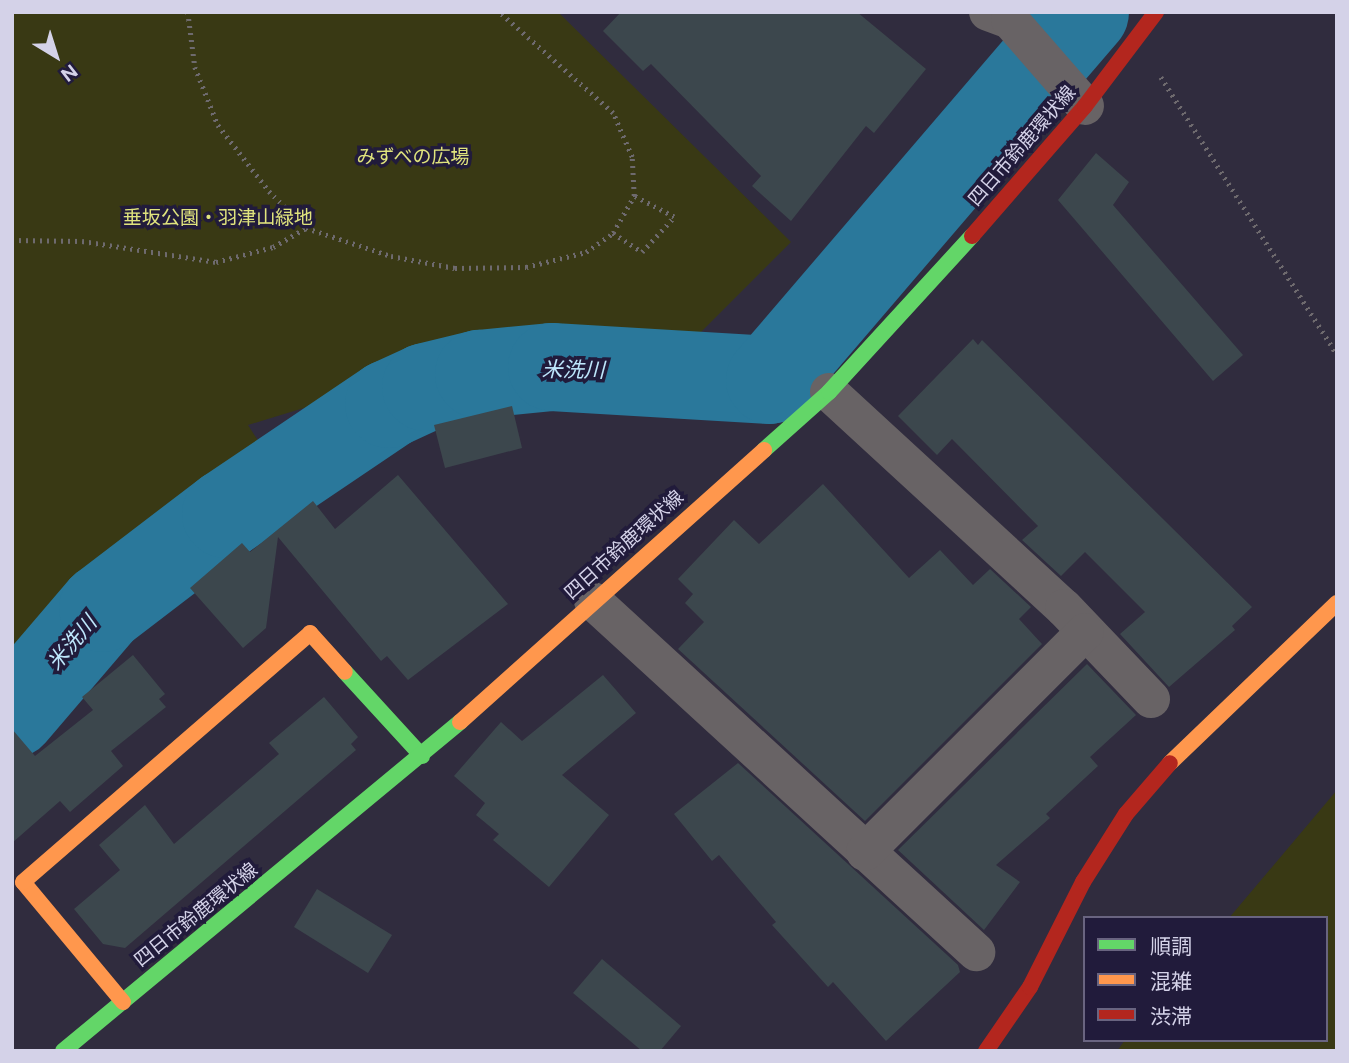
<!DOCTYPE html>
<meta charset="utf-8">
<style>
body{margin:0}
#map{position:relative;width:1349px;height:1063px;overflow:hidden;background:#302c3e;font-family:Figtree,"Noto Sans JP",sans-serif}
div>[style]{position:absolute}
.green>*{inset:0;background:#393914}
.river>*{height:88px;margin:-44px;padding:0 44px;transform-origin:44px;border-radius:44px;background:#2a789b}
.building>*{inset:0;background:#3c474d}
.path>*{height:4.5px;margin-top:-2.25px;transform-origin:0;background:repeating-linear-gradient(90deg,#6e6a6e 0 2px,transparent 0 7px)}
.street>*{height:38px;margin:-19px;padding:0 19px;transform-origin:19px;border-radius:19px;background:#686365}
.fast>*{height:16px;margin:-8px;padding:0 8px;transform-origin:8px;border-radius:8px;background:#63d668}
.slow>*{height:16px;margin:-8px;padding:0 8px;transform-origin:8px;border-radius:8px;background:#ff974d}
.jam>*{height:16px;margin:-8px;padding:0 8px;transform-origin:8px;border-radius:8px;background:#b3261e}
span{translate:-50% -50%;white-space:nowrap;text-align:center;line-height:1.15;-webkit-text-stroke:7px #211b3b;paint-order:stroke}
.street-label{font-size:19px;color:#d4d2e8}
.park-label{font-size:19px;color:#e0e47d}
.water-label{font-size:21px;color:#bee7fc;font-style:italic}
.frame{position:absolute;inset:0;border:14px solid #d4d2e8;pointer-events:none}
.legend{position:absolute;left:1083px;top:916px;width:245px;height:126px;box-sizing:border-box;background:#211b3b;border:2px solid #696480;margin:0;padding:9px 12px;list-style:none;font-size:21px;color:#d4d2e8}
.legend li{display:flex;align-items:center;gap:14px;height:35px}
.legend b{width:35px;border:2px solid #696480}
.north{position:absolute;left:21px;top:21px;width:70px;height:70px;-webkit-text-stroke:5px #211b3b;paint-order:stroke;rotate:142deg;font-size:19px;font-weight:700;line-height:28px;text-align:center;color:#d4d2e8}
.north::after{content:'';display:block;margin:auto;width:24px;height:32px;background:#d4d2e8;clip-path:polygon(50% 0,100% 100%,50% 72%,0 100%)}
</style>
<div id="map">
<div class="green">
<i style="clip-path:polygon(12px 12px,558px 12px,791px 242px,692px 341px,418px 373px,248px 425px,275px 467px,12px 651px)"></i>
<i style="clip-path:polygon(1337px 790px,1337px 1051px,1117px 1051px,1125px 1040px,1326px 1040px,1326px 918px,1229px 918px)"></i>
</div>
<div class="river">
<i style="left:12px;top:714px;width:140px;rotate:-49.4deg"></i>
<i style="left:103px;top:608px;width:155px;rotate:-37.4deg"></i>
<i style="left:226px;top:514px;width:197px;rotate:-34deg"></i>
<i style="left:389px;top:404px;width:41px;rotate:-24.7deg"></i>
<i style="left:426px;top:387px;width:55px;rotate:-13.8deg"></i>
<i style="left:479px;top:374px;width:73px;rotate:-5.5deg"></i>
<i style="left:552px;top:367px;width:218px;rotate:3.4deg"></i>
<i style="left:770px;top:380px;width:484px;rotate:-49.4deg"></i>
</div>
<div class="building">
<i style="clip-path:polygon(621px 12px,857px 12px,926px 69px,874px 133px,866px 126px,791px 221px,752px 186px,761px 176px,651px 64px,643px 71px,603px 31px)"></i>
<i style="clip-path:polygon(1096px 153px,1129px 182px,1113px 205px,1243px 355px,1213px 381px,1058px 200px)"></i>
<i style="clip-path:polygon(973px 339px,978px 345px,982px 340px,1252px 607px,1232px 626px,1235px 630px,1169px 687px,1120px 634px,1145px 612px,1085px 552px,1061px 576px,1022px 540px,1038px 526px,952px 439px,937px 455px,898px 416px)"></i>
<i style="clip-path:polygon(512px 406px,522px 448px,445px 468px,434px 425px)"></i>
<i style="clip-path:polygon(398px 475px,508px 604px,408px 680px,387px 656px,381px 661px,278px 537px,266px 628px,243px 648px,190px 588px,242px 543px,250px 552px,313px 501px,335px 529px)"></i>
<i style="clip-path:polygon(823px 484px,909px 578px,940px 550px,973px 585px,990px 569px,1031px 607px,1019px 619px,1042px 644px,865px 821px,678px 649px,704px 622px,685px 603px,693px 594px,678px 579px,734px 520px,759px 544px)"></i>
<i style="clip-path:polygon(133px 655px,165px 694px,159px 699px,166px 707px,111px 751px,123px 766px,70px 812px,60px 801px,12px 843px,12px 729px,35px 756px,93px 710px,82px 697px)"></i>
<i style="clip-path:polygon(1087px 664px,1136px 715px,1090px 757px,1098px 766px,1046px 814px,1050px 818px,996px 865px,1020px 882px,984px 930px,898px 850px)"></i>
<i style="clip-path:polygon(603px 675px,636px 713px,562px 775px,609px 815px,549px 887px,493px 840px,499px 834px,476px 815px,485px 803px,454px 776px,501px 722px,522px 741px)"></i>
<i style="clip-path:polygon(324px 697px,358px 737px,351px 744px,356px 750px,125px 948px,103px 944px,74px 909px,120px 870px,99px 845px,145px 805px,174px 844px,279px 754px,269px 743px)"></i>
<i style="clip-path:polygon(738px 763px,958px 965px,960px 972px,886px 1041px,833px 982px,828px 987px,772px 925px,776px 922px,719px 855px,712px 861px,674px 814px)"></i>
<i style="clip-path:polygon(317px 889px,392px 935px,368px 973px,294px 927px)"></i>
<i style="clip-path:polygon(602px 959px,681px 1026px,660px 1051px,642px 1051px,573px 993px)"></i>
</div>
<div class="path">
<i style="left:188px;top:12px;width:55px;rotate:82.7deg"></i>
<i style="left:195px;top:67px;width:62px;rotate:68.4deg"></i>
<i style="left:218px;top:125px;width:83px;rotate:52.3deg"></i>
<i style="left:269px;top:191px;width:52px;rotate:45deg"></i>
<i style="left:306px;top:228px;width:89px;rotate:18.2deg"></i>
<i style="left:391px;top:256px;width:65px;rotate:10.6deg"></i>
<i style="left:455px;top:268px;width:71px;rotate:-0.8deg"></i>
<i style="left:526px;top:267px;width:62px;rotate:-14deg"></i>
<i style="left:586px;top:252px;width:33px;rotate:-35deg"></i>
<i style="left:613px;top:233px;width:43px;rotate:-60.4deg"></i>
<i style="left:634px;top:196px;width:39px;rotate:-93deg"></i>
<i style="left:632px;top:157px;width:48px;rotate:-113.4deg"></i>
<i style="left:613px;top:113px;width:152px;rotate:-138.5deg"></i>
<i style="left:1161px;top:77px;width:328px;rotate:57.6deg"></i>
<i style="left:613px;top:233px;width:35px;rotate:33deg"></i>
<i style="left:642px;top:252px;width:47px;rotate:-47.6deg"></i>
<i style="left:674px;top:217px;width:45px;rotate:-152.3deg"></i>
<i style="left:12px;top:240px;width:70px;rotate:0.8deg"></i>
<i style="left:82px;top:241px;width:136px;rotate:8.9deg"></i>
<i style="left:216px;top:262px;width:59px;rotate:-14.7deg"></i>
<i style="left:273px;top:247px;width:38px;rotate:-30deg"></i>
</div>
<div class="street">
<i style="left:988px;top:12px;width:23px;rotate:20deg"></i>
<i style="left:1010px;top:20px;width:114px;rotate:48.9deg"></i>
<i style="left:829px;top:392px;width:319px;rotate:42.6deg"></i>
<i style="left:1064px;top:608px;width:126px;rotate:46.3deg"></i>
<i style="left:593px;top:601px;width:520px;rotate:42.5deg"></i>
<i style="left:865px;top:852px;width:311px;rotate:-45deg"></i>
</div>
<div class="fast">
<i style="left:764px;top:450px;width:87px;rotate:-41.7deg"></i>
<i style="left:829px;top:392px;width:212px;rotate:-47.5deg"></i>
<i style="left:345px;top:672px;width:114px;rotate:47.5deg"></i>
<i style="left:63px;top:1051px;width:516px;rotate:-39.65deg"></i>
</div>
<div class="slow">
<i style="left:460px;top:722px;width:408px;rotate:-41.8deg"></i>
<i style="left:1170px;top:763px;width:231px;rotate:-43.8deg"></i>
<i style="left:123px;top:1002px;width:156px;rotate:-129.8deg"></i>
<i style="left:23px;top:882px;width:380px;rotate:-40.9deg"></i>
<i style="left:310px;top:633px;width:52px;rotate:48.1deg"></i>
</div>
<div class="jam">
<i style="left:972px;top:236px;width:172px;rotate:-49deg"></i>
<i style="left:1085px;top:106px;width:118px;rotate:-52.9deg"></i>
<i style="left:986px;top:1051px;width:78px;rotate:-55.5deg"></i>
<i style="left:1030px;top:987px;width:118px;rotate:-63.2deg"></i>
<i style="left:1083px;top:882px;width:80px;rotate:-57.7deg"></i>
<i style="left:1126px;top:814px;width:67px;rotate:-49.2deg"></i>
</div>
<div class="street-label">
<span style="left:1022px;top:146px;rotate:-49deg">四日市鈴鹿環状線</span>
<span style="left:624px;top:545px;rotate:-42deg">四日市鈴鹿環状線</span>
<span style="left:196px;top:915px;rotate:-39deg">四日市鈴鹿環状線</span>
</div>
<div class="park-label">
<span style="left:413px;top:157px">みずべの広場</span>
<span style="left:218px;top:218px">垂坂公園・羽津山緑地</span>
</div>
<div class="water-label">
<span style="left:573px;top:370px;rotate:1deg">米洗川</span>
<span style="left:72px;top:643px;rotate:-50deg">米洗川</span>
</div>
<div class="frame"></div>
<ul class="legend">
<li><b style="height:9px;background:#63d668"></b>順調</li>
<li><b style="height:9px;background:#ff974d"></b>混雑</li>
<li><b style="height:9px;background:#b3261e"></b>渋滞</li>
</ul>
<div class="north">N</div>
</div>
